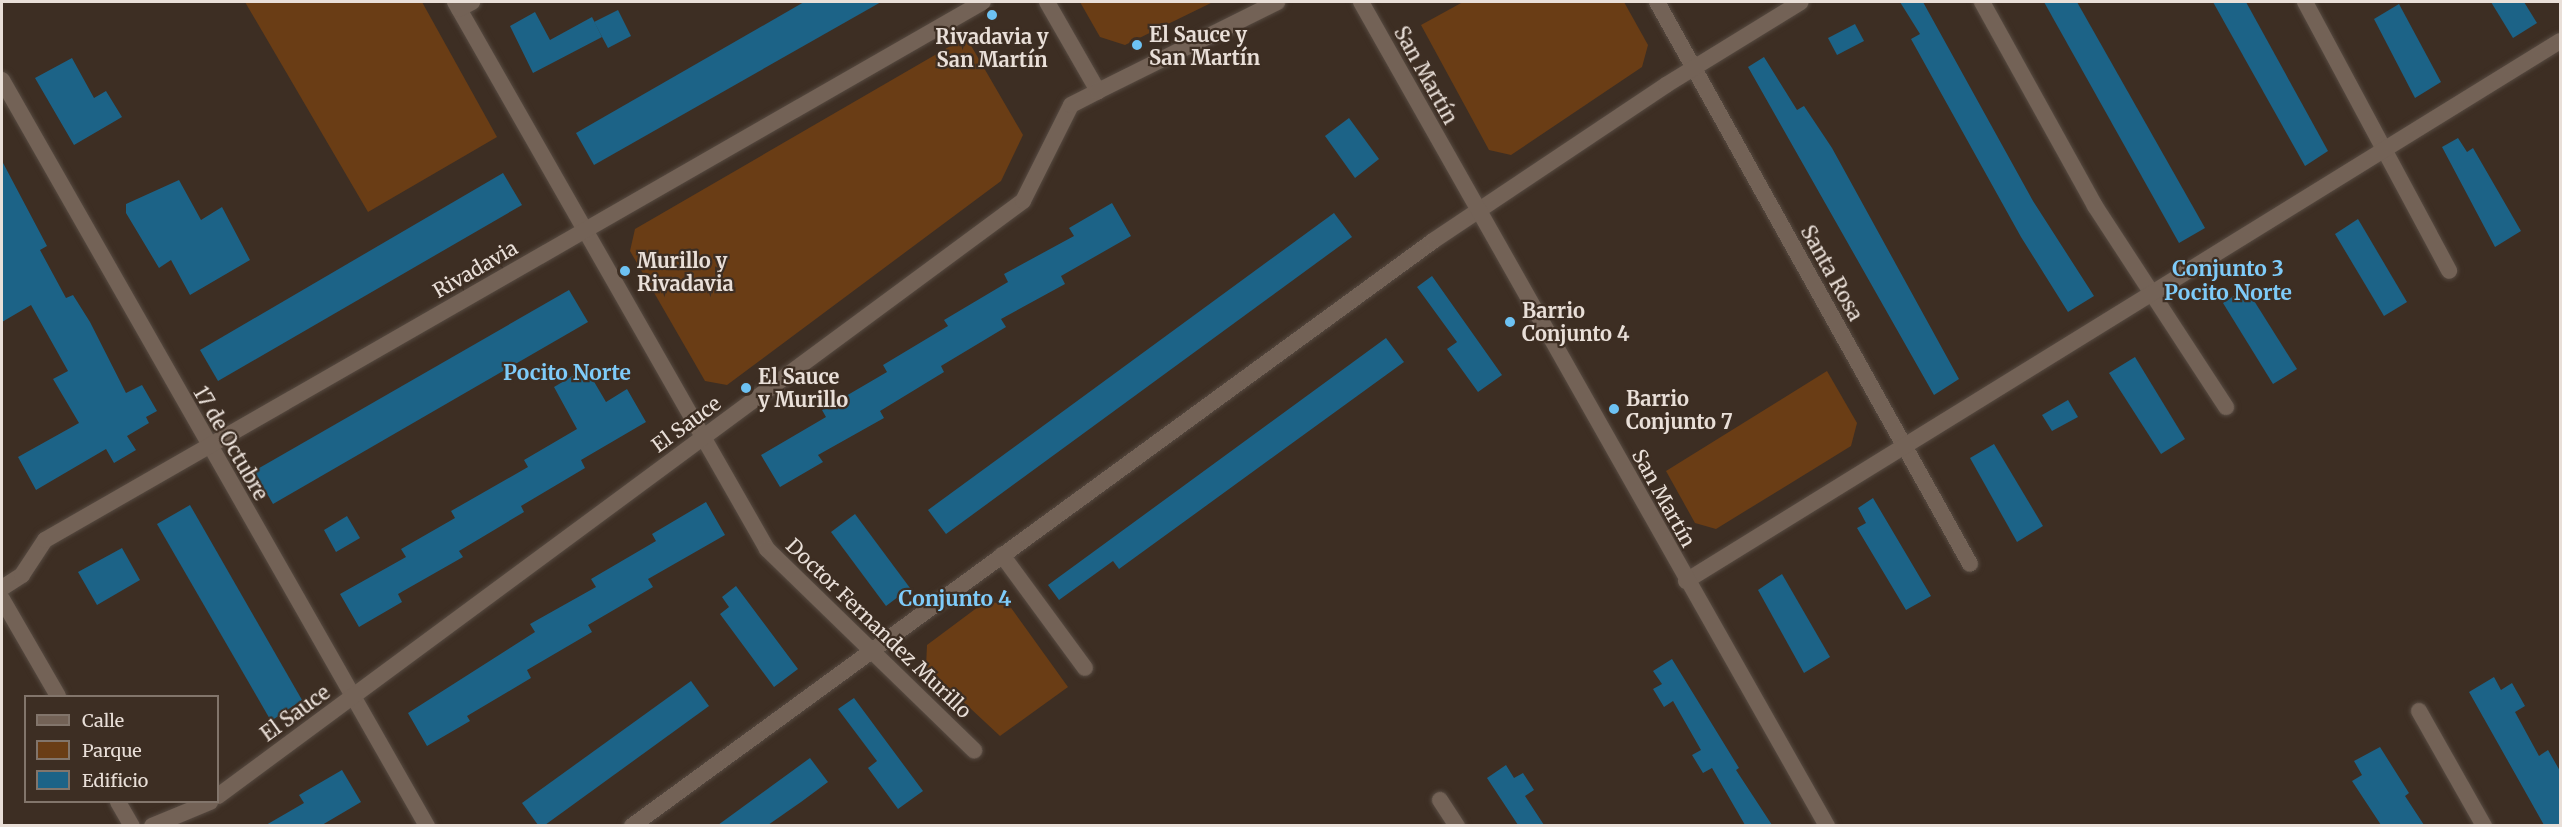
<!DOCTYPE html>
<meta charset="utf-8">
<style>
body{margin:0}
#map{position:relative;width:2562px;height:827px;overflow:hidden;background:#3d2e23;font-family:Merriweather,serif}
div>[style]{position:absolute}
.green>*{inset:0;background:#6a3d15}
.building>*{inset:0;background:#1c6387}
.roads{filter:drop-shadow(0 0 2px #564a41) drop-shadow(0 0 2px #564a41)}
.minor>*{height:16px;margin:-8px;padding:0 8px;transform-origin:8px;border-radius:8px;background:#736256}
.tertiary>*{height:16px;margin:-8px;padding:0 8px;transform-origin:8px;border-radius:8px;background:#736256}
.dots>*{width:16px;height:16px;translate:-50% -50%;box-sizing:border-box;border:3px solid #3d2e23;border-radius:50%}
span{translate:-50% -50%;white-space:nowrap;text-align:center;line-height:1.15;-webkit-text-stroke:4.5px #3d2e23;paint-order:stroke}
.poi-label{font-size:20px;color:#e9dfd8;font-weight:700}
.left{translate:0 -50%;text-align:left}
.street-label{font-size:20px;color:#e9dfd8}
.neighbourhood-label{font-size:21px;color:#7ecbf9;font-weight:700}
.frame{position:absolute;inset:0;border:3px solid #e9dfd8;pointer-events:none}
.legend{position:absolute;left:24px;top:695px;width:195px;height:108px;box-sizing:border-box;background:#3d2e23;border:2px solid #82756b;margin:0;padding:8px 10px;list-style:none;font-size:18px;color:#e9dfd8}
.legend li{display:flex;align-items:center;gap:12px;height:30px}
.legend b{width:30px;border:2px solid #82756b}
</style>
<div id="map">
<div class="green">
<i style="clip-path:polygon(245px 2px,422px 2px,497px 137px,368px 212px)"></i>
<i style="clip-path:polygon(1080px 2px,1213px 2px,1125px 45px,1100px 37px)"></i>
<i style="clip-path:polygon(1463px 2px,1624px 2px,1648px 45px,1642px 67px,1511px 155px,1489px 150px,1421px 25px)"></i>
<i style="clip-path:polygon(966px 37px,1023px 135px,1001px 181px,727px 385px,705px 381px,630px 251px,635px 229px)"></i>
<i style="clip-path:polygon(1827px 371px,1857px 423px,1851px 446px,1716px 529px,1695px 523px,1666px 471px)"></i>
<i style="clip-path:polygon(986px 601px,1009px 605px,1068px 687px,1000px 736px,926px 667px,927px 645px)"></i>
</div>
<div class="building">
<i style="clip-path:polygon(804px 2px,881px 2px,594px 165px,576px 133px)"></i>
<i style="clip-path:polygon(1900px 2px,1923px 2px,2033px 201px,2094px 296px,2068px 312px,2021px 237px,1911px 39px,1920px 34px)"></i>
<i style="clip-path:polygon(2044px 2px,2077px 2px,2205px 228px,2179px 243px)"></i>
<i style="clip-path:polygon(2213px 2px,2246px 2px,2328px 151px,2305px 166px)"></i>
<i style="clip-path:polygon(2491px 2px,2524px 2px,2537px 23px,2513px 38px)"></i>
<i style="clip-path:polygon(2399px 4px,2441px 82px,2415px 98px,2374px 19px)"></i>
<i style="clip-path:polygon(618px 10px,631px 36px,608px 48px,594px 22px)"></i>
<i style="clip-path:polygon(535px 12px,550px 40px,592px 17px,602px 37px,533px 73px,510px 26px)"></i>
<i style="clip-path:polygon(1855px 24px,1864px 41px,1837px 55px,1828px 38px)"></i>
<i style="clip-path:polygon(1764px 57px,1797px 110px,1804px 106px,1832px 148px,1959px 379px,1934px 395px,1748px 67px)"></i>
<i style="clip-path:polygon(72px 58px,94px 98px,106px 91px,122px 117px,74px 145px,35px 78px)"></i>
<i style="clip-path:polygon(1349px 118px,1379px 159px,1355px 178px,1325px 136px)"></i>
<i style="clip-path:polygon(2458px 138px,2467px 152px,2473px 148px,2521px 231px,2495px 247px,2442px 147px)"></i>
<i style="clip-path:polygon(2px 161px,47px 246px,40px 250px,66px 298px,73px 295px,90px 322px,126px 393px,142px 385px,157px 411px,146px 417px,149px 423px,127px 436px,136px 450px,114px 463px,106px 449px,36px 490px,18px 457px,79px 423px,53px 379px,68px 371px,31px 305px,2px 322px)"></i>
<i style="clip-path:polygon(503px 173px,522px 205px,218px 381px,200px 350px)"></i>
<i style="clip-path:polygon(179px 180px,201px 220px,222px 207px,250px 260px,190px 295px,171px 260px,159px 268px,126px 213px,126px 204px)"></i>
<i style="clip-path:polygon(1112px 203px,1131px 236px,1061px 276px,1065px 284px,1001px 319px,1006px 327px,941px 366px,944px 372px,880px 411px,884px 418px,818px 455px,823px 462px,780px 487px,761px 455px,826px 417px,822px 410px,887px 372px,883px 365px,948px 326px,944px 320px,1008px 282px,1004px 274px,1074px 236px,1069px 228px)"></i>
<i style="clip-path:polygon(1334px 213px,1352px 237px,946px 534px,928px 510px)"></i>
<i style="clip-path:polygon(2358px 219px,2407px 302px,2384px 316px,2335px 234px)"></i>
<i style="clip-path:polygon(1432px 276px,1502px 375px,1478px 392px,1447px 349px,1457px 342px,1417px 287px)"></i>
<i style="clip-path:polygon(2246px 288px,2297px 369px,2273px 384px,2223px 303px)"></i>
<i style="clip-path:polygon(569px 290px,588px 322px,273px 504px,254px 471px)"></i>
<i style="clip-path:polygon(1386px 338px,1404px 362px,1119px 569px,1113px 561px,1059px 600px,1048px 585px)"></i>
<i style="clip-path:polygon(2135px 357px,2185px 439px,2161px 454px,2109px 373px)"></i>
<i style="clip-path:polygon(586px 368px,606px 402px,627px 389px,646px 422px,581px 460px,585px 468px,521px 506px,524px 512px,459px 551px,463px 557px,398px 594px,402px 602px,359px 627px,340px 594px,406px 557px,401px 549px,455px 518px,451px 511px,528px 467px,524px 460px,577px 429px,554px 387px)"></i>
<i style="clip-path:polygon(2068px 400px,2078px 417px,2052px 431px,2042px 415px)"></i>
<i style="clip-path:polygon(1994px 444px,2043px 526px,2017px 542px,1970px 458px)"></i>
<i style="clip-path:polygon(1873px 498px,1931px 596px,1906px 610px,1857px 528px,1866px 523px,1858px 508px)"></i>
<i style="clip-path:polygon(706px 502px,725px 535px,648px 579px,653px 587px,588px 625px,592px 632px,527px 670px,531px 678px,467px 716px,470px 721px,427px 746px,408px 713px,535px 632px,530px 624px,596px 587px,591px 579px,656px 541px,652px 534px)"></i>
<i style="clip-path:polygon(190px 505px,302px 700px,271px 721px,157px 524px)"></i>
<i style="clip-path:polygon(855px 514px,910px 588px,886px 606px,831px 532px)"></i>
<i style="clip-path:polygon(347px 516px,360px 538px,336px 552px,324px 530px)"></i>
<i style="clip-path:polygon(122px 548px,140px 580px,97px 605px,78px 572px)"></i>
<i style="clip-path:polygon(1782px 574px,1830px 657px,1804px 673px,1758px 590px)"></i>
<i style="clip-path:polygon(736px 586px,798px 669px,774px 687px,720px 614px,729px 607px,722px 597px)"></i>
<i style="clip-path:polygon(1672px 659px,1739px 768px,1736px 770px,1772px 825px,1745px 825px,1712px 768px,1703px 773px,1692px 755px,1701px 750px,1673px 701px,1664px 707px,1653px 689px,1662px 684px,1653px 671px)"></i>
<i style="clip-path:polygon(2494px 677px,2501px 690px,2512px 683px,2525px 706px,2515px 712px,2539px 756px,2548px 750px,2560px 771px,2560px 825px,2544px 825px,2469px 692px)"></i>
<i style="clip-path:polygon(691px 681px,709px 706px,545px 825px,538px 825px,522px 803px)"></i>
<i style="clip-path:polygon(854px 698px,923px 791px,898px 809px,868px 768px,877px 761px,838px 709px)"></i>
<i style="clip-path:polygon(2380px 747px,2409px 793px,2405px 796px,2424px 825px,2381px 825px,2352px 781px,2362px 775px,2354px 761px)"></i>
<i style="clip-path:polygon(810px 758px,828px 782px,801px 802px,768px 825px,718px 825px)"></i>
<i style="clip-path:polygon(1506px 765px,1514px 778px,1523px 773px,1534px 790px,1525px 796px,1544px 825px,1518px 825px,1487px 778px)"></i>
<i style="clip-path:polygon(342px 770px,361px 802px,322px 825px,266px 825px,304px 803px,299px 795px)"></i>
</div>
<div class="roads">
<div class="minor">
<i style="left:455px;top:2px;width:630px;rotate:60.3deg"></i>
<i style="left:767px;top:549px;width:289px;rotate:44.2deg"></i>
<i style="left:1657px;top:2px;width:643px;rotate:60.88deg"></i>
<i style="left:1982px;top:2px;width:233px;rotate:61deg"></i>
<i style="left:2095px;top:206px;width:240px;rotate:56.9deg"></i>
<i style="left:2305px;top:2px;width:305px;rotate:61.8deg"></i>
<i style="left:459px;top:9px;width:15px;rotate:-28deg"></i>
<i style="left:2px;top:80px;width:859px;rotate:60.33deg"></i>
<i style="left:1002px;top:555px;width:140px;rotate:53.7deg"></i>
<i style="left:1686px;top:581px;width:1027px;rotate:-31.71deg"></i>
<i style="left:2px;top:588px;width:24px;rotate:-33deg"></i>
<i style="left:22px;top:575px;width:42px;rotate:-56.7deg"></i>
<i style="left:45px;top:540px;width:1081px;rotate:-29.84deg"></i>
<i style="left:2px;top:599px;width:112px;rotate:60deg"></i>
<i style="left:2419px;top:711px;width:132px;rotate:60.5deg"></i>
<i style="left:218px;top:796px;width:1001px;rotate:-36.47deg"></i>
<i style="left:1023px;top:201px;width:107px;rotate:-63.4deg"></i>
<i style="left:1071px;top:105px;width:30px;rotate:-27deg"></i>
<i style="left:1440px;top:800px;width:31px;rotate:57deg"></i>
<i style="left:118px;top:802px;width:28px;rotate:60deg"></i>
<i style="left:152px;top:826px;width:63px;rotate:-22.5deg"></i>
<i style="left:632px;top:826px;width:992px;rotate:-36.14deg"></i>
<i style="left:1433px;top:241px;width:280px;rotate:-33.8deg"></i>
<i style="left:1666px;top:85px;width:158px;rotate:-31.6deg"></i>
</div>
<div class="tertiary">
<i style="left:1047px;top:2px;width:103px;rotate:60.2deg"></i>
<i style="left:1098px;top:91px;width:200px;rotate:-26.4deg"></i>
<i style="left:1361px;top:2px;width:947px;rotate:60.51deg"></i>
</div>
</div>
<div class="dots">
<i style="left:992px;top:15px;background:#6dc2f3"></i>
<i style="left:1137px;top:45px;background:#6dc2f3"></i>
<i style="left:625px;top:271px;background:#6dc2f3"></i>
<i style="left:1510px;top:322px;background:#6dc2f3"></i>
<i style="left:746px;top:388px;background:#6dc2f3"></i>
<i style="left:1614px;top:409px;background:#6dc2f3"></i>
</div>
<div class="poi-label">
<span class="left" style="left:1149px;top:46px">El Sauce y<br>San Martín</span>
<span style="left:992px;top:48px">Rivadavia y<br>San Martín</span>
<span class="left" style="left:637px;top:272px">Murillo y<br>Rivadavia</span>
<span class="left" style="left:1522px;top:322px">Barrio<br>Conjunto 4</span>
<span class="left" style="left:758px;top:388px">El Sauce<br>y Murillo</span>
<span class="left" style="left:1626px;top:410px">Barrio<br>Conjunto 7</span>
</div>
<div class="street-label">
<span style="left:1426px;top:75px;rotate:61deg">San Martín</span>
<span style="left:475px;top:269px;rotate:-30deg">Rivadavia</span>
<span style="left:1832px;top:273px;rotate:61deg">Santa Rosa</span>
<span style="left:686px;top:424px;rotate:-36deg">El Sauce</span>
<span style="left:231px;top:443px;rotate:60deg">17 de Octubre</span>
<span style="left:1664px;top:498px;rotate:61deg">San Martín</span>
<span style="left:879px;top:628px;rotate:44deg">Doctor Fernandez Murillo</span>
<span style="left:295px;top:713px;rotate:-36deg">El Sauce</span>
</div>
<div class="neighbourhood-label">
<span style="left:2228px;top:281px">Conjunto 3<br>Pocito Norte</span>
<span style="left:567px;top:373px">Pocito Norte</span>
<span style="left:955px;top:599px">Conjunto 4</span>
</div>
<div class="frame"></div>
<ul class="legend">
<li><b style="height:8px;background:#736256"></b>Calle</li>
<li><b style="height:16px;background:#6a3d15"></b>Parque</li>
<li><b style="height:16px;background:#1c6387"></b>Edificio</li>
</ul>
</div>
